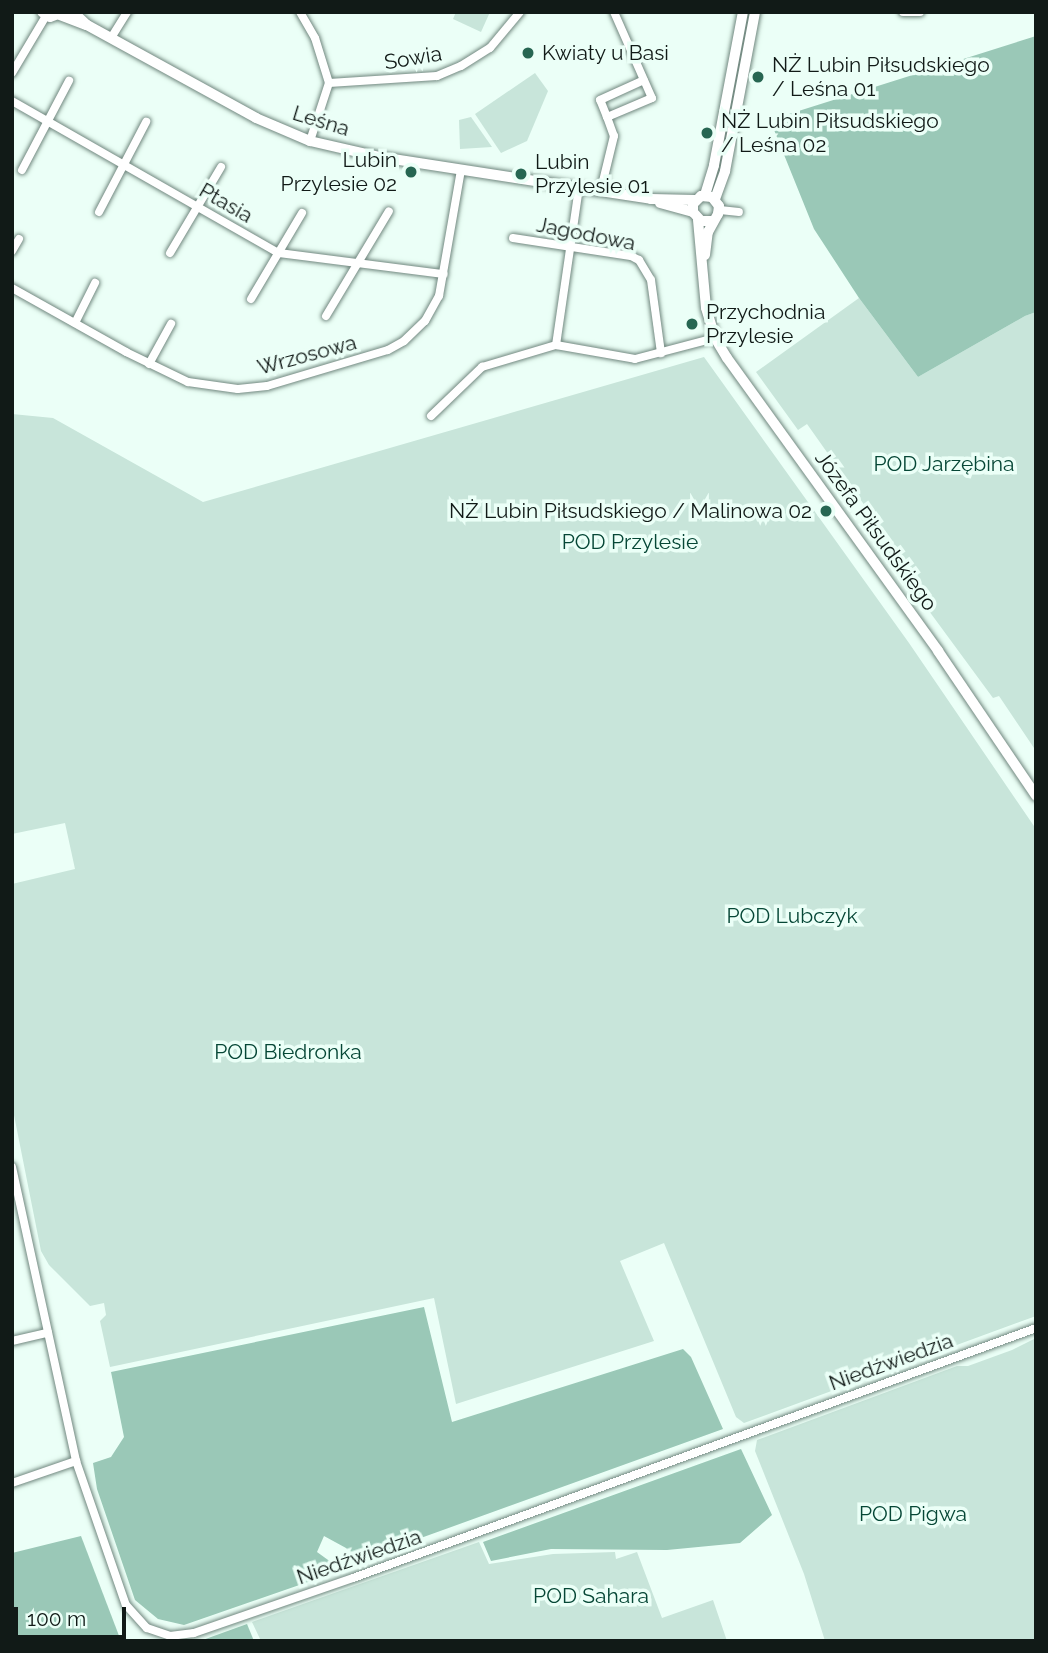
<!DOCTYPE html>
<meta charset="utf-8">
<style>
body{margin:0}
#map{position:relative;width:1048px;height:1653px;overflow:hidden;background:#ebfff7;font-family:Raleway,sans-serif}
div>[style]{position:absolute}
.green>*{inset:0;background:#c8e5da}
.forest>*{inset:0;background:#9ac8b7}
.roads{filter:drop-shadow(0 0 2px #71887f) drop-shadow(0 0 2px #71887f)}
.street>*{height:8px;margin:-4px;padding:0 4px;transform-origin:4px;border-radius:4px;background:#fff}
.secondary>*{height:10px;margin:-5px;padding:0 5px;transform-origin:5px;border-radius:5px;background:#fff}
.dots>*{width:19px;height:19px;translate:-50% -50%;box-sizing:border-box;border:4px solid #ebfff7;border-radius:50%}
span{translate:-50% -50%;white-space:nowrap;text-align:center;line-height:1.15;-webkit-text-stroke:7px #ebfff7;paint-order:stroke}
.poi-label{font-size:21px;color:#111a17}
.left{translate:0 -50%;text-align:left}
.right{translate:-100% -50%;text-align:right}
.street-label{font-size:21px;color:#111a17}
.park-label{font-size:21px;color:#064736}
.frame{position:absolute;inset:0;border:14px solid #111a17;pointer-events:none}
.scale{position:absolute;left:14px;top:1607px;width:112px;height:32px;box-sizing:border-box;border:4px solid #111a17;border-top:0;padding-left:9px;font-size:21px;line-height:24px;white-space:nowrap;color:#111a17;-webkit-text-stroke:5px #ebfff7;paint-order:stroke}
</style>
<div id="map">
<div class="green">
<i style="clip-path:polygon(456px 12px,490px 12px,481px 32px,453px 19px)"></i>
<i style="clip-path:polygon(535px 73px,548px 91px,527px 141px,501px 153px,475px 114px)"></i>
<i style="clip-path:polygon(471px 117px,492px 147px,460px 149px,459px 120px)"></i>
<i style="clip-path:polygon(859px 298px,918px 377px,1025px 316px,1036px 312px,1036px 751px,999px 696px,993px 698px,857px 513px,865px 506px,807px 424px,798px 430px,756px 372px)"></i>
<i style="clip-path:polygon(704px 357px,909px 643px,1036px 829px,1036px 1316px,744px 1423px,736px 1417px,664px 1243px,620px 1261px,654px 1341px,456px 1404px,434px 1298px,110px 1367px,100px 1321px,106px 1315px,104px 1303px,90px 1306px,49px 1265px,41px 1251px,12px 1105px,12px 884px,75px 869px,65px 823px,12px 834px,12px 414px,53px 418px,203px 502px)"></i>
<i style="clip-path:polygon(1036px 1338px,1036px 1641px,825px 1641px,804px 1574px,755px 1451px,757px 1440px,957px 1366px,968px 1366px,1012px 1350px)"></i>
<i style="clip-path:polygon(479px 1542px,489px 1564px,553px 1554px,615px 1552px,616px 1559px,637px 1552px,662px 1618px,713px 1600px,727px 1641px,261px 1641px,252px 1622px)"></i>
</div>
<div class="forest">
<i style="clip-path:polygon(1036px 36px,1036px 312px,1025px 316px,918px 377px,859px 298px,814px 229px,770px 120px)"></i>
<i style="clip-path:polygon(424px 1307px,452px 1422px,683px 1349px,691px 1357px,723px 1429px,357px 1561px,346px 1548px,324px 1536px,317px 1552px,335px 1565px,331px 1574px,184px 1625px,158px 1619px,135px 1600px,97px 1489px,93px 1463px,111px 1457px,124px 1437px,111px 1372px)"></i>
<i style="clip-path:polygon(741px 1449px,772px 1515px,740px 1543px,667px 1550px,551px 1549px,491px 1561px,483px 1542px)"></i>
<i style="clip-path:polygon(81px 1536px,121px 1641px,12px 1641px,12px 1553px)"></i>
<i style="clip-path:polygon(247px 1624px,254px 1641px,200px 1641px)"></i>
</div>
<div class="roads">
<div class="street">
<i style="left:300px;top:12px;width:30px;rotate:60deg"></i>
<i style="left:315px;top:38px;width:47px;rotate:72.7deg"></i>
<i style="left:614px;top:12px;width:94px;rotate:66.2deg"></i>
<i style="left:652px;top:98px;width:49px;rotate:157.1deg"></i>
<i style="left:607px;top:117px;width:18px;rotate:-112deg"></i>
<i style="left:600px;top:100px;width:48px;rotate:-24.4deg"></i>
<i style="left:903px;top:12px;width:17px"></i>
<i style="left:111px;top:38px;width:31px;rotate:-58deg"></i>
<i style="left:12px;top:73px;width:66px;rotate:-59.2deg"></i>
<i style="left:12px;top:101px;width:307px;rotate:29.7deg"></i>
<i style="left:279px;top:253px;width:166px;rotate:7.3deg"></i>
<i style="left:607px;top:117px;width:20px;rotate:70deg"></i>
<i style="left:614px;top:136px;width:46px;rotate:103.7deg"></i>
<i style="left:603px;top:181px;width:17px;rotate:45deg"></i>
<i style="left:310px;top:141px;width:61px;rotate:-71.9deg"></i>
<i style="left:329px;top:83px;width:108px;rotate:-3.7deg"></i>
<i style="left:437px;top:76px;width:26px;rotate:-23deg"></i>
<i style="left:461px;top:66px;width:34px;rotate:-32deg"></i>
<i style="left:490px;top:48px;width:47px;rotate:-50.2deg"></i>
<i style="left:22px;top:170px;width:101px;rotate:-62.2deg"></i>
<i style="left:720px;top:210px;width:19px;rotate:6deg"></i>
<i style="left:99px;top:212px;width:102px;rotate:-62.4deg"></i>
<i style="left:513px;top:238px;width:119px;rotate:8.7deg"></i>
<i style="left:631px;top:256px;width:9px;rotate:27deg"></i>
<i style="left:639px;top:260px;width:23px;rotate:59deg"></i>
<i style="left:651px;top:280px;width:74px;rotate:82.2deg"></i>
<i style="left:12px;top:251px;width:14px;rotate:-60deg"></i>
<i style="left:170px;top:253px;width:100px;rotate:-59.3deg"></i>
<i style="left:12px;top:288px;width:131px;rotate:29.3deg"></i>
<i style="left:126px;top:352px;width:69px;rotate:25.8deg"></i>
<i style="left:188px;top:382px;width:50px;rotate:8deg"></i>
<i style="left:238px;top:389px;width:29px;rotate:-6deg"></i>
<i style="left:267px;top:386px;width:126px;rotate:-16.6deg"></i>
<i style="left:388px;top:350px;width:18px;rotate:-29deg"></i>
<i style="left:404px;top:341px;width:29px;rotate:-44deg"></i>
<i style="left:425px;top:321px;width:29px;rotate:-61deg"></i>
<i style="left:439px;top:296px;width:128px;rotate:-80.1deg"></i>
<i style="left:251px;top:299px;width:100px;rotate:-59.3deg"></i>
<i style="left:326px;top:316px;width:122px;rotate:-59deg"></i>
<i style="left:75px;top:323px;width:45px;rotate:-63.4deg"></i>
<i style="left:556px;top:345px;width:159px;rotate:-81.7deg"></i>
<i style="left:149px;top:364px;width:46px;rotate:-61.2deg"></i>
<i style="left:431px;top:416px;width:71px;rotate:-43.9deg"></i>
<i style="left:482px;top:367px;width:77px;rotate:-16.6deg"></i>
<i style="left:556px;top:345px;width:80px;rotate:10deg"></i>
<i style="left:635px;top:359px;width:83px;rotate:-14.7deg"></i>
<i style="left:12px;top:1167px;width:301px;rotate:77.7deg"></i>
<i style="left:76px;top:1461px;width:152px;rotate:70.9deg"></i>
<i style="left:126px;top:1605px;width:31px;rotate:48deg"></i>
<i style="left:147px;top:1628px;width:24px;rotate:19deg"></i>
<i style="left:170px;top:1636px;width:24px;rotate:-7deg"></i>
<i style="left:194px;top:1633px;width:168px;rotate:-19.1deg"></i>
<i style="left:353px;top:1578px;width:727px;rotate:-20.1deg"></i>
<i style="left:12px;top:1341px;width:37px;rotate:-13deg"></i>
<i style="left:12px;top:1483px;width:68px;rotate:-19deg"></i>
</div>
<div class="secondary">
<i style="left:42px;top:12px;width:9px;rotate:32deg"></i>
<i style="left:50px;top:17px;width:14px;rotate:-21deg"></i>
<i style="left:73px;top:12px;width:19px;rotate:43deg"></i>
<i style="left:87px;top:25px;width:193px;rotate:28.8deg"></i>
<i style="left:256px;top:118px;width:59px;rotate:23.1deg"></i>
<i style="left:310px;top:141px;width:72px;rotate:12.9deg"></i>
<i style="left:380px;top:157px;width:183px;rotate:8.8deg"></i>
<i style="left:561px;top:185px;width:91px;rotate:8.8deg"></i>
<i style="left:651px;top:199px;width:44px;rotate:1.3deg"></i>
<i style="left:60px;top:15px;width:28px;rotate:21deg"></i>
<i style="left:705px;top:195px;width:31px;rotate:-73deg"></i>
<i style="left:714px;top:165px;width:156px;rotate:-79.3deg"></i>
<i style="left:715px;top:199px;width:30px;rotate:-70deg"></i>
<i style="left:725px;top:171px;width:162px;rotate:-79.3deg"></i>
<i style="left:660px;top:203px;width:34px;rotate:15deg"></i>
<i style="left:698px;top:220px;width:88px;rotate:84.8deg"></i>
<i style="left:706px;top:308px;width:31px;rotate:73deg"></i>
<i style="left:715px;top:338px;width:23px;rotate:59deg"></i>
<i style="left:727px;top:358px;width:361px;rotate:54.2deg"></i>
<i style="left:938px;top:651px;width:175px;rotate:55.9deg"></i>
<i style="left:705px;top:255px;width:23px;rotate:-83deg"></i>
<i style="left:708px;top:232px;width:21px;rotate:-61deg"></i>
<i style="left:718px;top:214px;width:8px;rotate:-83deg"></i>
<i style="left:719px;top:206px;width:11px;rotate:-128deg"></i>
<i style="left:712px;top:197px;width:11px;rotate:-175deg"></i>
<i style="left:701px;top:196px;width:11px;rotate:135deg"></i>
<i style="left:693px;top:204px;width:8px;rotate:90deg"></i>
<i style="left:693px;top:212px;width:12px;rotate:48deg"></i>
<i style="left:701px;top:221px;width:11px"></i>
</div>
</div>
<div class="dots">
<i style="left:528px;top:53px;background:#276652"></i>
<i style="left:758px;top:77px;background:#276652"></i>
<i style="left:707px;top:133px;background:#276652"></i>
<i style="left:411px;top:172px;background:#276652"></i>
<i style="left:521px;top:174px;background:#276652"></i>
<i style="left:692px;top:324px;background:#276652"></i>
<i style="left:826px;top:511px;background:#276652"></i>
</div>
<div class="poi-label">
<span class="left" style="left:542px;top:53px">Kwiaty u Basi</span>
<span class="left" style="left:772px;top:77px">NŻ Lubin Piłsudskiego<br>/ Leśna 01</span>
<span class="left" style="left:721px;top:133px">NŻ Lubin Piłsudskiego<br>/ Leśna 02</span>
<span class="right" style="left:397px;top:172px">Lubin<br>Przylesie 02</span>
<span class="left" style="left:535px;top:174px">Lubin<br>Przylesie 01</span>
<span class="left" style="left:706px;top:324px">Przychodnia<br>Przylesie</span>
<span class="right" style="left:812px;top:511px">NŻ Lubin Piłsudskiego / Malinowa 02</span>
</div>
<div class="street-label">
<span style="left:413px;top:58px;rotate:-9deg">Sowia</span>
<span style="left:321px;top:121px;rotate:17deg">Leśna</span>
<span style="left:226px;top:203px;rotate:30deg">Ptasia</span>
<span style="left:586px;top:234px;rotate:11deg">Jagodowa</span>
<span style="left:307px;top:355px;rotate:-15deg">Wrzosowa</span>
<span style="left:876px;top:531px;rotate:54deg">Józefa Piłsudskiego</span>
<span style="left:891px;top:1362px;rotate:-20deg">Niedźwiedzia</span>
<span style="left:359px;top:1557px;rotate:-19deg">Niedźwiedzia</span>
</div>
<div class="park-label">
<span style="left:944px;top:464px">POD Jarzębina</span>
<span style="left:630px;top:542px">POD Przylesie</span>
<span style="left:792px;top:916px">POD Lubczyk</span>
<span style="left:288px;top:1052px">POD Biedronka</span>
<span style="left:913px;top:1514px">POD Pigwa</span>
<span style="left:591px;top:1596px">POD Sahara</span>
</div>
<div class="frame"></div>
<div class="scale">100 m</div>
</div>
